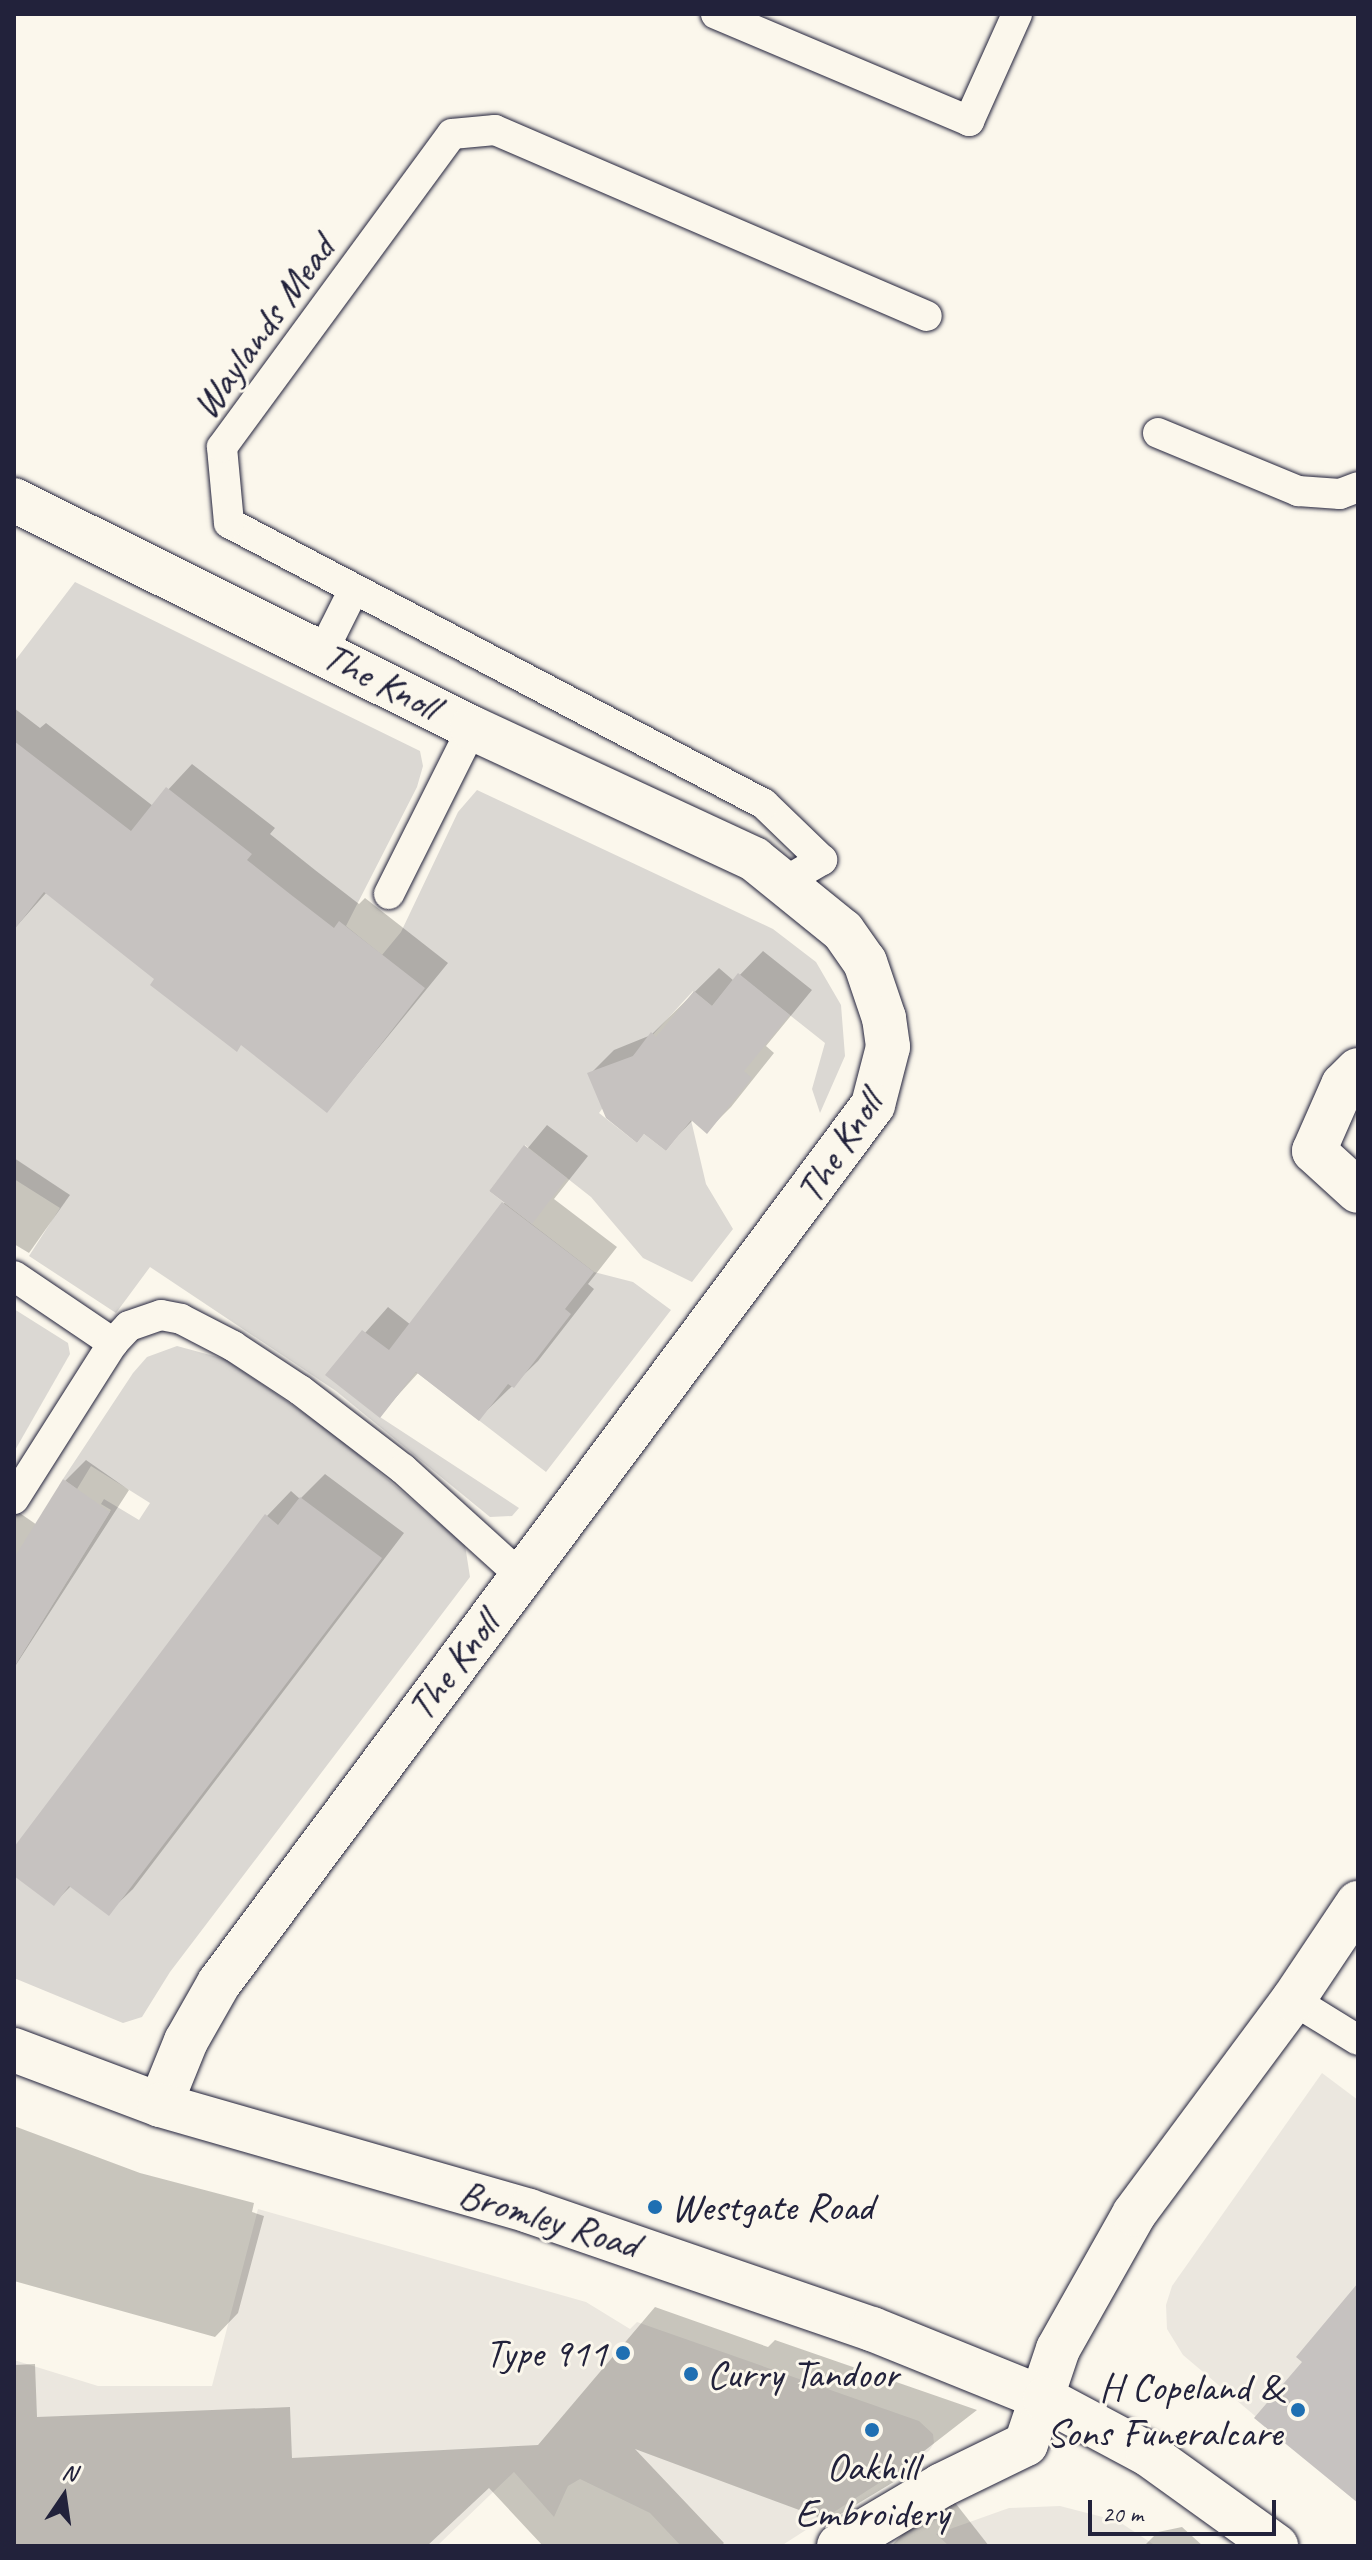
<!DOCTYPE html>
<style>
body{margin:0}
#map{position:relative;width:1372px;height:2560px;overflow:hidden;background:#fbf7ec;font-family:Caveat,sans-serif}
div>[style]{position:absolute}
.built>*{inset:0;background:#ebe7df}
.green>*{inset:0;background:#dbd8d3}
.shadow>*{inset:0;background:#0003}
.building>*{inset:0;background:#c6c2c0}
.roads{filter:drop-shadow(0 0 2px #22223b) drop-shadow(0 0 2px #22223b)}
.service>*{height:30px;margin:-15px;padding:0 15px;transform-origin:15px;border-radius:15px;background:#fbf7ec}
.minor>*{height:44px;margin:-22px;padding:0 22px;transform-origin:22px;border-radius:22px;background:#fbf7ec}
.primary>*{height:44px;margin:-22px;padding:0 22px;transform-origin:22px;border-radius:22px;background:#fbf7ec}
.dots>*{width:22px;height:22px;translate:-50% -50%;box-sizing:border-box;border:4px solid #fbf7ec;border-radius:50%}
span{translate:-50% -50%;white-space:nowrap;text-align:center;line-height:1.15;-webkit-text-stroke:6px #fbf7ec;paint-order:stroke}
.street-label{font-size:40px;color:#22223b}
.poi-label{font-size:40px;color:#22223b}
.left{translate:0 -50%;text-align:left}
.right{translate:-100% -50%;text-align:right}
.frame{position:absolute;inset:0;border:16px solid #22223b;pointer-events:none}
.north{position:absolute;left:24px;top:2456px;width:80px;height:80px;-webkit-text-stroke:6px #fbf7ec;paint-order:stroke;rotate:13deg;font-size:22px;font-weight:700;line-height:32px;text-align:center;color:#22223b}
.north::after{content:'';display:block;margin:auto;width:28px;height:36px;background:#22223b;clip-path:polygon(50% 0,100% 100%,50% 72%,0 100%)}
.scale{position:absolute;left:1088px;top:2500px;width:188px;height:36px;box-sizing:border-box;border:4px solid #22223b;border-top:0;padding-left:10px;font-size:24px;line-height:28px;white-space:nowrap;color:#22223b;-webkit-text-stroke:6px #fbf7ec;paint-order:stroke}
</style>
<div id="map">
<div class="built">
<i style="clip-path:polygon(1322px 2073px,1358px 2100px,1358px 2503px,1183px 2355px,1167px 2329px,1166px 2305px,1172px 2286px)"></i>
<i style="clip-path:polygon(258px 2209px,586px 2302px,630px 2329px,637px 2322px,919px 2421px,933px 2434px,934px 2443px,929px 2451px,781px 2546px,681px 2546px,650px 2513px,580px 2479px,568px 2486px,554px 2517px,514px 2472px,437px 2546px,14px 2546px,14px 2360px,98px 2386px,212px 2386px)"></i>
<i style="clip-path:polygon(1060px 2506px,1118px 2521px,1156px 2546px,949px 2546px,936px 2534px,1009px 2508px)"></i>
</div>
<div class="green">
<i style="clip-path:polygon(75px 582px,420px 751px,423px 766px,417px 787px,346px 926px,382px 955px,401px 932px,458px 812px,477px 790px,773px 929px,816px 962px,841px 1005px,845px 1056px,820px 1113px,812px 1089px,825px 1043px,738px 974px,712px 1006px,693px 991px,624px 1066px,602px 1068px,605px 1105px,599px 1113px,637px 1143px,644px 1134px,666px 1151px,691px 1120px,706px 1184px,733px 1229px,692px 1282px,643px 1258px,591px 1197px,525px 1145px,489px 1191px,594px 1272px,633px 1282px,671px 1310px,546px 1472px,416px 1372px,380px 1417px,519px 1508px,512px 1516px,490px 1517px,336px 1391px,150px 1267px,116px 1313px,29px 1256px,60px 1208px,14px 1179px,14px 662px)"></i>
<i style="clip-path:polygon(14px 1309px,68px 1343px,70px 1354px,14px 1452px)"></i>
<i style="clip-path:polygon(177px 1346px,225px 1359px,333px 1433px,465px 1545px,470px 1577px,170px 1972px,142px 2017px,123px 2023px,14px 1978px,14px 1667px,111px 1510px,101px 1504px,104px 1499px,139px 1520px,150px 1503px,91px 1466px,77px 1489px,63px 1479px,133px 1373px,147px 1357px)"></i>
</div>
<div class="shadow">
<i style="clip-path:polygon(14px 708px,40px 728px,46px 723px,153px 806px,192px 764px,275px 828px,270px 834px,315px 870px,359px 904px,365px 898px,448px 963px,327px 1111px,47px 892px,14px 929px)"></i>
<i style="clip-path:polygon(763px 951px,812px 990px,766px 1046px,774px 1053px,731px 1107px,707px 1131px,693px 1120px,666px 1148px,590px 1074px,614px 1050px,651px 1035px,719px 968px,734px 981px)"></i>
<i style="clip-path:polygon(547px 1125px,588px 1156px,554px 1199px,617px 1247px,588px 1284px,594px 1289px,538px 1361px,479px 1418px,419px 1372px,380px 1415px,328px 1375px,388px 1307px,411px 1325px,506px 1201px,492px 1191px)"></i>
<i style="clip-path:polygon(14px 1158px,70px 1195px,29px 1253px,14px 1244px)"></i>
<i style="clip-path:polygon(86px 1460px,129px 1490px,14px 1668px,14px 1509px,37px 1525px,65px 1481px)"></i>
<i style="clip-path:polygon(325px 1474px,404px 1533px,133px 1889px,108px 1913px,71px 1886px,54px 1903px,14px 1873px,14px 1851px,267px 1516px,291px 1491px,300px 1499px)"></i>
<i style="clip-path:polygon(14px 2126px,140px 2173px,254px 2203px,252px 2212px,264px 2216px,238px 2313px,215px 2337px,14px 2281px)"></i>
<i style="clip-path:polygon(655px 2307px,768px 2347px,775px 2340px,977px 2410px,919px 2455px,897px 2480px,829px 2521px,635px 2449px,724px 2543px,721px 2546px,543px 2546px,489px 2488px,427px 2546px,14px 2546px,14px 2365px,35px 2364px,37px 2417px,290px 2407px,292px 2458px,538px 2445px)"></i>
<i style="clip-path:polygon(953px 2500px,989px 2546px,892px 2545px,914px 2523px)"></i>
<i style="clip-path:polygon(1182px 2527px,1203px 2546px,1144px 2546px,1158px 2532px)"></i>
</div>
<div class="building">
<i style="clip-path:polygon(14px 741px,131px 831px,166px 787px,252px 854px,247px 860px,290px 894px,334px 928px,339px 921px,425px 988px,327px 1113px,241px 1045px,237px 1052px,150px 985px,154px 979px,44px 892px,14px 930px)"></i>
<i style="clip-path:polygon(738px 973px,790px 1015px,744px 1071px,752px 1078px,707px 1134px,691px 1120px,666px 1151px,644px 1134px,637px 1143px,606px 1118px,587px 1073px,633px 1056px,651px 1032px,656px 1037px,694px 991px,712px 1006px)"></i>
<i style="clip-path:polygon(524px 1145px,567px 1178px,532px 1224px,489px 1191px)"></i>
<i style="clip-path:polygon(502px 1202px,594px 1272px,565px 1309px,571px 1314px,514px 1388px,508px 1384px,479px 1421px,416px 1372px,380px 1418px,325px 1375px,362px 1330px,389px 1350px)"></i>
<i style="clip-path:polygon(63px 1479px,110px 1512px,14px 1667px,14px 1558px)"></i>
<i style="clip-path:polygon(300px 1497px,382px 1558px,109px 1916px,69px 1886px,54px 1906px,14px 1876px,14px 1847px,265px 1514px,278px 1525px)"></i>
<i style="clip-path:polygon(1358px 2283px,1358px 2503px,1254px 2418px,1302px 2362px,1296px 2357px)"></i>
</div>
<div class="roads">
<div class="service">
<i style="left:716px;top:14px;width:275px;rotate:22.9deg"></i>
<i style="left:969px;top:121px;width:117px;rotate:-65.8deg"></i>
<i style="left:1158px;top:433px;width:152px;rotate:22.5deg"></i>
<i style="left:1298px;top:491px;width:42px;rotate:4.1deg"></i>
<i style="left:1340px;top:494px;width:19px;rotate:-21deg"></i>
<i style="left:323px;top:651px;width:69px;rotate:-63.4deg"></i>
<i style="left:786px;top:881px;width:42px;rotate:-30.3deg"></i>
<i style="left:822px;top:860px;width:81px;rotate:-136deg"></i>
<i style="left:764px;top:804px;width:604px;rotate:-152.29deg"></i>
<i style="left:229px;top:523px;width:76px;rotate:-95.3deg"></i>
<i style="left:222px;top:447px;width:388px;rotate:-53.7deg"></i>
<i style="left:452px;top:134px;width:43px;rotate:-5.3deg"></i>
<i style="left:495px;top:130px;width:470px;rotate:23.3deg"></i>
<i style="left:389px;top:894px;width:186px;rotate:-63.4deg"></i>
<i style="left:14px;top:1276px;width:120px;rotate:34.1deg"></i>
<i style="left:14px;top:1499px;width:185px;rotate:-57.6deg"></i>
<i style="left:113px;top:1343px;width:23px;rotate:-47deg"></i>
<i style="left:129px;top:1326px;width:34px;rotate:-19deg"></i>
<i style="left:161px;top:1315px;width:20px;rotate:11deg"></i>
<i style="left:181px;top:1319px;width:59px;rotate:27.4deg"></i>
<i style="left:233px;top:1346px;width:80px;rotate:33.3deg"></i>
<i style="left:300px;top:1390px;width:130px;rotate:37.5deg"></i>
<i style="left:403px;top:1469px;width:158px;rotate:42.2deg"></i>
<i style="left:1293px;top:2000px;width:76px;rotate:31.6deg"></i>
</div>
<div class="minor">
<i style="left:14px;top:500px;width:512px;rotate:26.46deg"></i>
<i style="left:472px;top:728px;width:311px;rotate:24.9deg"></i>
<i style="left:754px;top:859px;width:114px;rotate:39deg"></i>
<i style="left:843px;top:931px;width:38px;rotate:55deg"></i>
<i style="left:865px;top:962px;width:59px;rotate:71.3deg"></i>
<i style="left:884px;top:1018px;width:29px;rotate:82deg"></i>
<i style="left:888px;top:1047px;width:60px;rotate:104.5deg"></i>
<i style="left:873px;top:1105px;width:1095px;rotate:126.68deg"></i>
<i style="left:219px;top:1983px;width:67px;rotate:119.6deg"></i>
<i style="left:186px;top:2041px;width:69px;rotate:112.1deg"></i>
<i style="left:1358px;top:1070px;width:21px;rotate:135deg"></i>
<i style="left:1343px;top:1085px;width:72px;rotate:113.7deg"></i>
<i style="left:1314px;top:1151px;width:59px;rotate:42.3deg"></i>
<i style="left:839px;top:2546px;width:120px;rotate:-30.6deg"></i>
<i style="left:942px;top:2485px;width:93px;rotate:-26deg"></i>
<i style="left:1026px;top:2444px;width:100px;rotate:-71.4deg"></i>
<i style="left:1058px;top:2349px;width:155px;rotate:-60.6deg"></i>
<i style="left:1134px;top:2214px;width:267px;rotate:-53.4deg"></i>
<i style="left:1293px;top:2000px;width:117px;rotate:-56.2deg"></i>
</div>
<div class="primary">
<i style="left:14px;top:2050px;width:156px;rotate:20.6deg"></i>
<i style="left:160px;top:2105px;width:384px;rotate:16deg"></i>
<i style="left:529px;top:2211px;width:363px;rotate:19deg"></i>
<i style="left:872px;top:2329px;width:187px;rotate:22deg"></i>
<i style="left:1045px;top:2399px;width:117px;rotate:28.1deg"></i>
<i style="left:1148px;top:2454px;width:158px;rotate:35.7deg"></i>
</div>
</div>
<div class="dots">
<i style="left:655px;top:2207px;background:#1f6fb2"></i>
<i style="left:623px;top:2353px;background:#1f6fb2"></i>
<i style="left:691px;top:2374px;background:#1f6fb2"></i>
<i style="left:1298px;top:2410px;background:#1f6fb2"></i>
<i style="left:872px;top:2430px;background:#1f6fb2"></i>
</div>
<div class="street-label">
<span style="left:263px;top:327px;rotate:-54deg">Waylands Mead</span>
<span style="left:381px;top:681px;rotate:27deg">The Knoll</span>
<span style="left:839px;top:1147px;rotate:-57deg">The Knoll</span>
<span style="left:453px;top:1666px;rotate:-53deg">The Knoll</span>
<span style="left:549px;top:2219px;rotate:17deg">Bromley Road</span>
</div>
<div class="poi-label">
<span class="left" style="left:671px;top:2207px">Westgate Road</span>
<span class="right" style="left:607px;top:2353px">Type 911</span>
<span class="left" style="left:707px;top:2374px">Curry Tandoor</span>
<span class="right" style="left:1282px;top:2410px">H Copeland &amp;<br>Sons Funeralcare</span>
<span style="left:872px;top:2490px">Oakhill<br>Embroidery</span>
</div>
<div class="frame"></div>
<div class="north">N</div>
<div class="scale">20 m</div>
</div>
